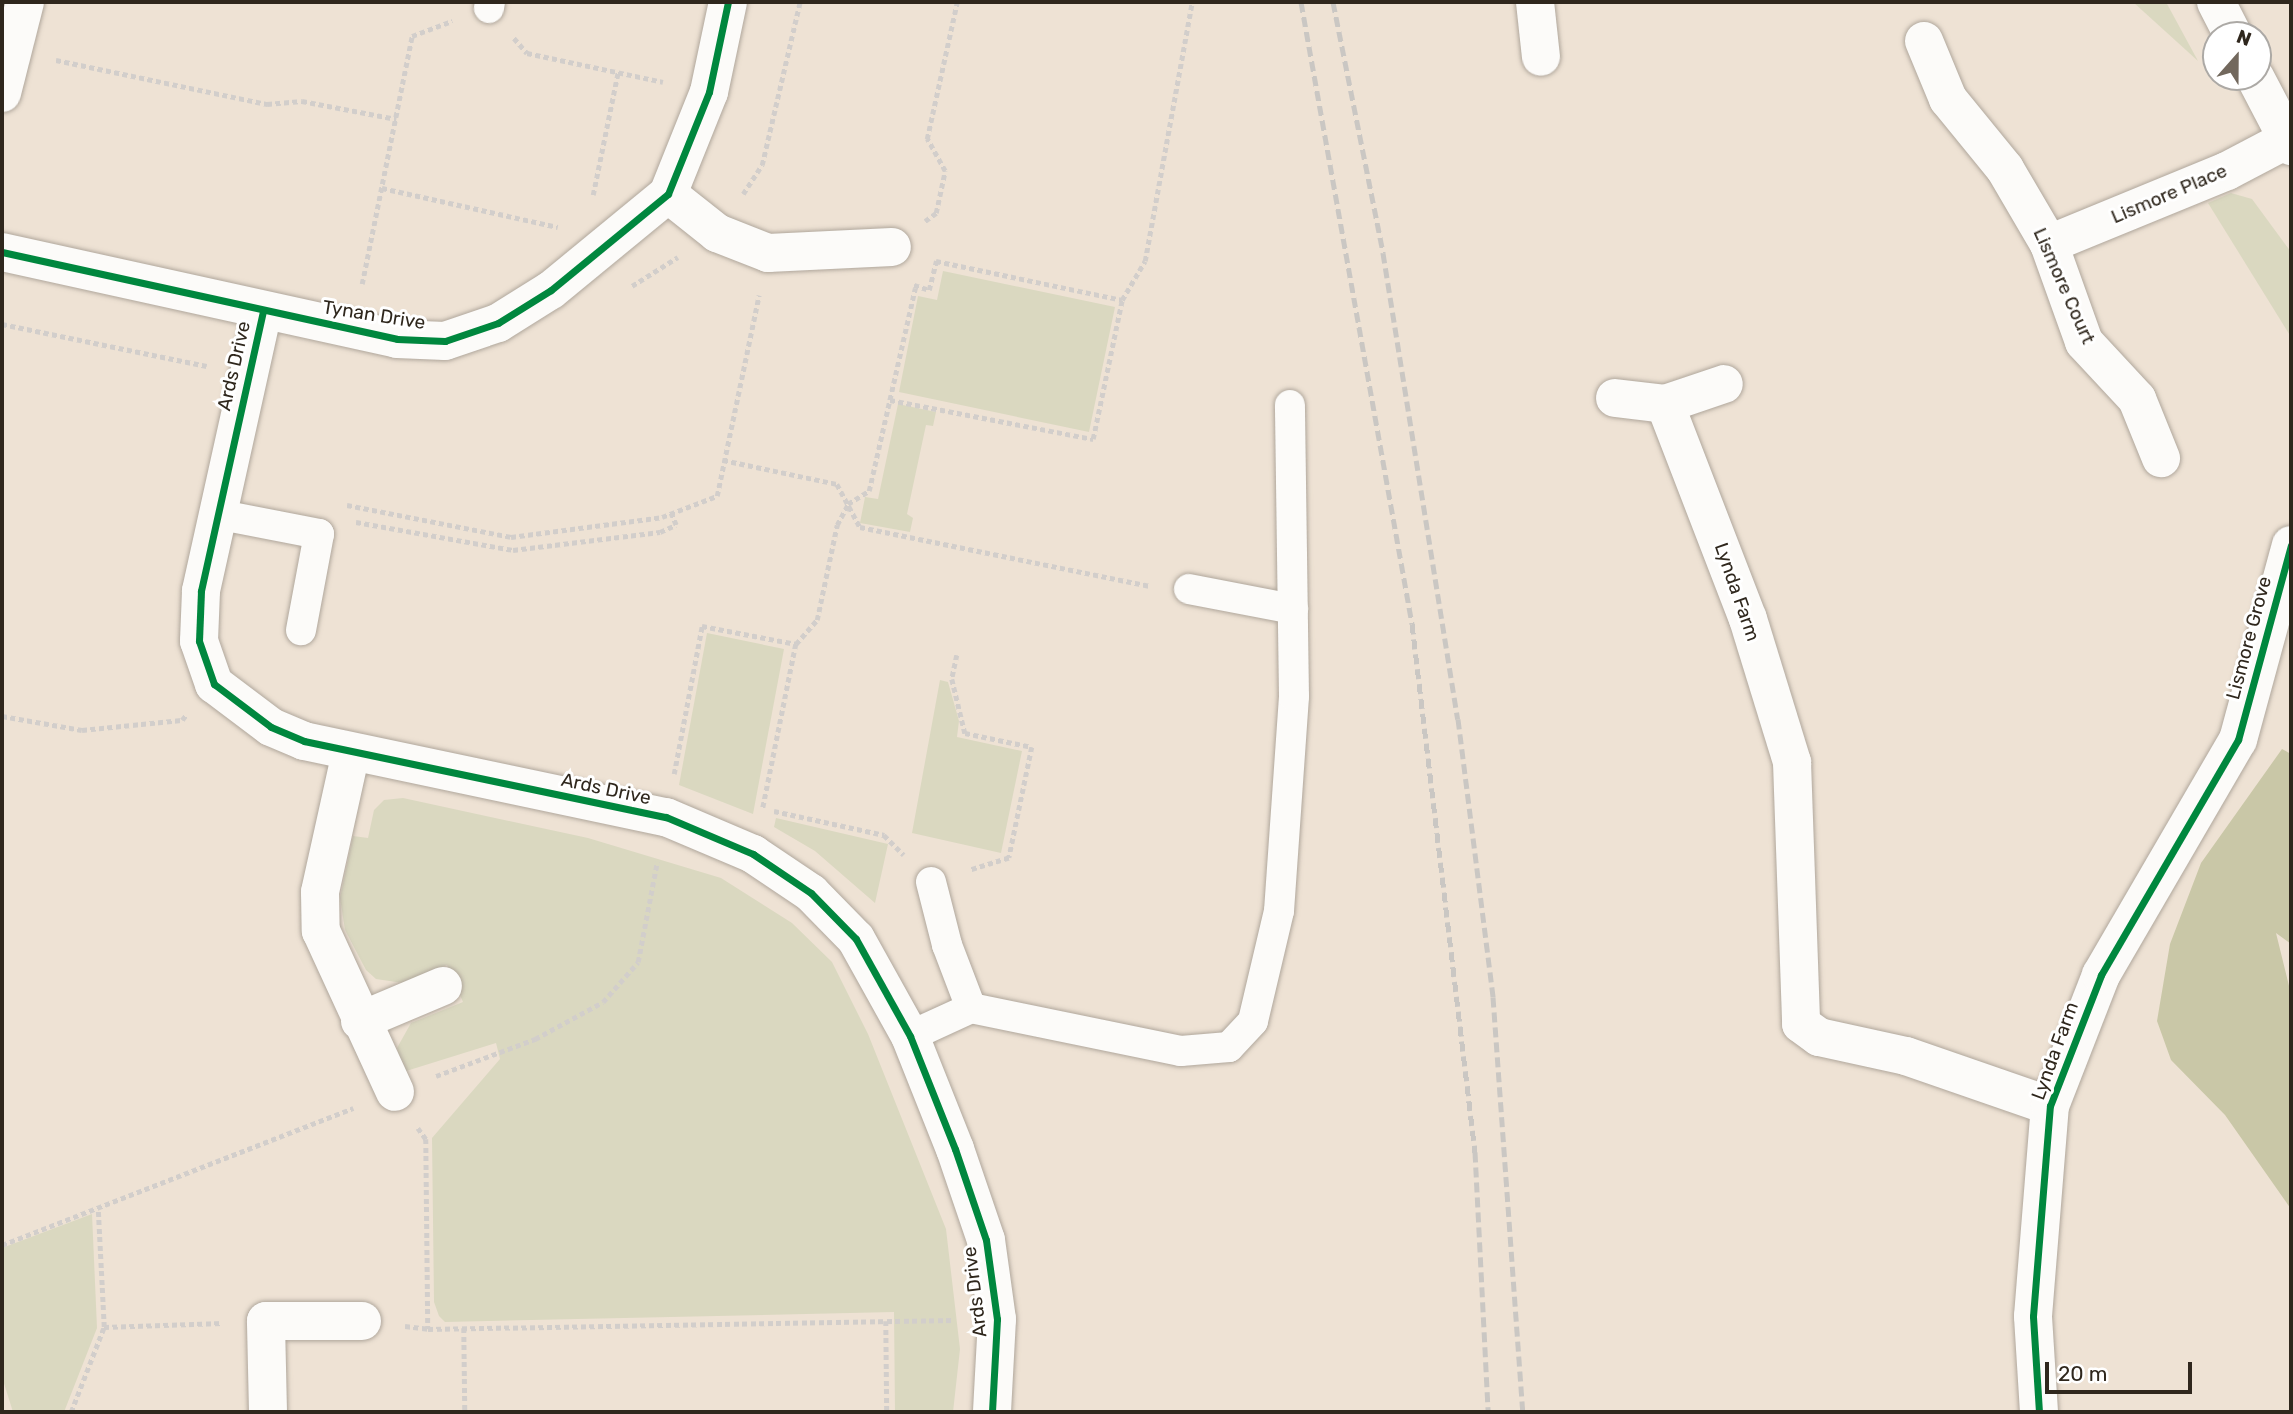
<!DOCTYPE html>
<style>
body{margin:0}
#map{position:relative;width:2293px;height:1414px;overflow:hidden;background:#eee2d4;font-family:Rubik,sans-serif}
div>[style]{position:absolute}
.green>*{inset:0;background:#dad8c0}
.forest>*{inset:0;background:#c9c7a7}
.path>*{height:4.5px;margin-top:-2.25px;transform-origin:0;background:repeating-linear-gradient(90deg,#d2cecb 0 5px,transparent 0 8.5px)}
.roads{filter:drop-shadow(0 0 2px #b0a79c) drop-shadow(0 0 2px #b0a79c)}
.service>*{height:30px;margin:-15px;padding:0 15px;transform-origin:15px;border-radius:15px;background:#fcfbf9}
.minor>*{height:38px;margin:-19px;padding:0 19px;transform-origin:19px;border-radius:19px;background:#fcfbf9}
.tertiary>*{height:38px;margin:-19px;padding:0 19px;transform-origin:19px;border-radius:19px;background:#fcfbf9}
.rail>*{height:5px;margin-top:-2.5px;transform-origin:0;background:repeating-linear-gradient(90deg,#cac7c3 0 10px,transparent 0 15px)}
.cycleway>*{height:7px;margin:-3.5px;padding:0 3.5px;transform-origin:3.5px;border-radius:3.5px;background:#00873e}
span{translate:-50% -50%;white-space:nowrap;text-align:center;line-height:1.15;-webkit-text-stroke:6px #fff;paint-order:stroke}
.street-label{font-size:19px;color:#2f271d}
.frame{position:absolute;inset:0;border:4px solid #2f271d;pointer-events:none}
.north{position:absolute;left:2202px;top:21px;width:70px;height:70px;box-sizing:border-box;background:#fff;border:2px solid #aca9a5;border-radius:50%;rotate:21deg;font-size:19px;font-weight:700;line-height:28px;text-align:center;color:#2f271d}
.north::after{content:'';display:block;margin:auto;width:24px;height:32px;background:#72685d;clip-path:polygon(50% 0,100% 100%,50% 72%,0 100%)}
.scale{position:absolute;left:2045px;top:1362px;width:147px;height:32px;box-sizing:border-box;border:4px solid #2f271d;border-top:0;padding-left:9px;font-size:21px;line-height:24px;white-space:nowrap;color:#2f271d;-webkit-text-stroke:5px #fff;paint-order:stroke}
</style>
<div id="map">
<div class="green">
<i style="clip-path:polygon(2133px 2px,2166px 2px,2198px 61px)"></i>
<i style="clip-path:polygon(2231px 193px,2252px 199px,2291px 252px,2291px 337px,2208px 203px)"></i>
<i style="clip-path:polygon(943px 271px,1115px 307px,1089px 432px,899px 392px,918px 296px,937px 300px)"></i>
<i style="clip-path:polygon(898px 404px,936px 412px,933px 426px,926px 425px,907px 514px,913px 518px,910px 532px,860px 523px,865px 497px,878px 499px)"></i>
<i style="clip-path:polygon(707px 633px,784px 649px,753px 814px,679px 785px)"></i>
<i style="clip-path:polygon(940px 680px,948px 682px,959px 721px,957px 737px,1022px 751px,1001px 853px,912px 833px)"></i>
<i style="clip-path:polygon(403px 798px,588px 838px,721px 878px,792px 923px,832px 962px,868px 1034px,946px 1229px,960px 1349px,953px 1412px,895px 1412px,894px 1312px,445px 1322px,439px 1316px,434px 1302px,432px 1138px,500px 1059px,496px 1043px,403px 1072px,397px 1048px,411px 1023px,463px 1002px,447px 965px,403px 983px,376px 979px,366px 970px,345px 930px,340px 898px,353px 836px,368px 838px,374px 810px,384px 800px)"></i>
<i style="clip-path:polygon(776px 818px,888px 844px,875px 903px,815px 851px,774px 827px)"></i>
<i style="clip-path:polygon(92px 1214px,97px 1328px,64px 1412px,13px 1412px,2px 1377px,2px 1248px)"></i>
</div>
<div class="forest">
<i style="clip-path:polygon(2282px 749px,2291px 754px,2291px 944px,2276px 933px,2291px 994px,2291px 1209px,2225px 1115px,2171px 1060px,2157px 1021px,2170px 944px,2201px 863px)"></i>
</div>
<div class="path">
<i style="left:514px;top:38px;width:20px;rotate:49deg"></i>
<i style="left:527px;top:53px;width:139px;rotate:12deg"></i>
<i style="left:56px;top:60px;width:216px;rotate:11.8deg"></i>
<i style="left:267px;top:104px;width:35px;rotate:-5deg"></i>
<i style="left:302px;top:101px;width:96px;rotate:10.8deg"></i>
<i style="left:382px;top:188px;width:180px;rotate:12.5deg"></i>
<i style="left:743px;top:194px;width:35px;rotate:-57deg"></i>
<i style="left:762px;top:165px;width:167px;rotate:-76.9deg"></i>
<i style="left:593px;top:195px;width:126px;rotate:-78.5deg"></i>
<i style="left:925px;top:221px;width:14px;rotate:-36deg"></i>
<i style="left:936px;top:213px;width:43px;rotate:-77.9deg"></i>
<i style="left:945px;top:171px;width:37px;rotate:-119deg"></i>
<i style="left:927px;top:139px;width:140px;rotate:-77.6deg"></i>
<i style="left:362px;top:284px;width:253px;rotate:-78.6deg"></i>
<i style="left:412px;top:36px;width:43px;rotate:-20.6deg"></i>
<i style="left:914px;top:285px;width:16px;rotate:18deg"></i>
<i style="left:929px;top:290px;width:30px;rotate:-76deg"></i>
<i style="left:936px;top:261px;width:190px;rotate:11.8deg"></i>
<i style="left:632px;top:286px;width:54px;rotate:-32.2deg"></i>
<i style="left:2px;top:324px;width:209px;rotate:11.6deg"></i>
<i style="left:890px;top:400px;width:207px;rotate:10.9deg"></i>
<i style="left:1093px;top:439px;width:142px;rotate:-78.2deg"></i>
<i style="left:1122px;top:300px;width:45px;rotate:-59.5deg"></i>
<i style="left:1145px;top:261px;width:263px;rotate:-79.7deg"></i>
<i style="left:723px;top:460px;width:116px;rotate:11.9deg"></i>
<i style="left:837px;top:484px;width:49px;rotate:61.9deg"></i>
<i style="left:860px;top:527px;width:296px;rotate:11.5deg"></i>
<i style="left:347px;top:505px;width:167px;rotate:11deg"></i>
<i style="left:511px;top:537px;width:152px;rotate:-7.5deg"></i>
<i style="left:662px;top:517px;width:59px;rotate:-20.9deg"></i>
<i style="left:717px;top:496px;width:205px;rotate:-78.2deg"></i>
<i style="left:356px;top:522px;width:159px;rotate:10.1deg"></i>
<i style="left:513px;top:550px;width:148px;rotate:-7deg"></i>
<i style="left:660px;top:532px;width:17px;rotate:-24deg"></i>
<i style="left:676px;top:525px;width:13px;rotate:-113deg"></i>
<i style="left:796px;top:644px;width:32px;rotate:-49deg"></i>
<i style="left:817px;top:620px;width:97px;rotate:-78.1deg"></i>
<i style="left:837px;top:525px;width:24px;rotate:-62deg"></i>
<i style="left:848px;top:504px;width:25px;rotate:-32deg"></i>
<i style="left:869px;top:491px;width:208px;rotate:-77.2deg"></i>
<i style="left:957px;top:655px;width:25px;rotate:102deg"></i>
<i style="left:952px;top:679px;width:56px;rotate:76.5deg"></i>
<i style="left:965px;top:733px;width:68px;rotate:11.8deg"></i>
<i style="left:1032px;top:747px;width:113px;rotate:101.7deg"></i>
<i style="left:1009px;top:858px;width:41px;rotate:162.9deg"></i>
<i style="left:2px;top:716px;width:81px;rotate:9.9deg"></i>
<i style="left:82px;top:730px;width:100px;rotate:-5.7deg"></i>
<i style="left:182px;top:720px;width:6px;rotate:-51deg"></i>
<i style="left:674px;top:774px;width:151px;rotate:-79.3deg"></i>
<i style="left:702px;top:626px;width:96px;rotate:10.8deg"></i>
<i style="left:796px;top:644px;width:167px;rotate:101.4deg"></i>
<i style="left:774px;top:811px;width:113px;rotate:12.3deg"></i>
<i style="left:884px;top:835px;width:28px;rotate:45deg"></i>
<i style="left:436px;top:1076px;width:106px;rotate:-20.5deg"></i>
<i style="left:535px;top:1039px;width:77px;rotate:-28.6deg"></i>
<i style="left:603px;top:1002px;width:53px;rotate:-48.8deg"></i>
<i style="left:638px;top:962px;width:102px;rotate:-79.2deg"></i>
<i style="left:418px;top:1128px;width:14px;rotate:54deg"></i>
<i style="left:426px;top:1139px;width:190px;rotate:89.4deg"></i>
<i style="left:428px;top:1329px;width:526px;rotate:-0.98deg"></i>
<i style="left:2px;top:1245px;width:377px;rotate:-21.3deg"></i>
<i style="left:886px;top:1321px;width:91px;rotate:89.4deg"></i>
<i style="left:405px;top:1326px;width:23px;rotate:7deg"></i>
<i style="left:104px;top:1327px;width:119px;rotate:-1.9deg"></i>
<i style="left:464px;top:1328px;width:84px;rotate:89.3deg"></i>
<i style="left:2px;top:1410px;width:2px;rotate:90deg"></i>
<i style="left:71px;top:1412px;width:91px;rotate:-68.8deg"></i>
<i style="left:104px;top:1327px;width:119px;rotate:-92.9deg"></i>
</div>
<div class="roads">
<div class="service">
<i style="left:489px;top:8px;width:6px;rotate:-81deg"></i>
<i style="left:216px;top:514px;width:105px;rotate:11deg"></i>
<i style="left:319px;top:534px;width:98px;rotate:100.6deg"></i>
<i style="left:1189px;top:589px;width:106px;rotate:10.9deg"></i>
<i style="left:931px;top:882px;width:65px;rotate:75.7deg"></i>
<i style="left:947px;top:945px;width:67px;rotate:69.1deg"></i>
<i style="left:910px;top:1036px;width:67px;rotate:-24.7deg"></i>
<i style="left:971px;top:1008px;width:214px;rotate:11.6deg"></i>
<i style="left:1181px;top:1051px;width:48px;rotate:-4.8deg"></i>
<i style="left:1229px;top:1047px;width:35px;rotate:-47deg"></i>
<i style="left:1253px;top:1021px;width:113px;rotate:-76.7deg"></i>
<i style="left:1279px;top:911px;width:215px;rotate:-86deg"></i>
<i style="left:1294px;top:697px;width:292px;rotate:-90.8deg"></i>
</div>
<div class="minor">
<i style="left:1535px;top:2px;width:55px;rotate:83.8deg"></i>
<i style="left:1924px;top:41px;width:63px;rotate:67.5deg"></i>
<i style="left:1948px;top:99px;width:90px;rotate:50.8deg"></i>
<i style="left:2005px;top:169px;width:87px;rotate:59.6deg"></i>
<i style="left:2049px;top:244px;width:104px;rotate:70.3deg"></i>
<i style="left:2084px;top:342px;width:78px;rotate:47.1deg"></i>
<i style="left:2137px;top:399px;width:64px;rotate:67.9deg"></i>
<i style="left:2px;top:93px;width:94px;rotate:-75.8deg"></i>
<i style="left:668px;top:194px;width:63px;rotate:38.5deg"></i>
<i style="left:717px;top:233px;width:55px;rotate:21.4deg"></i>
<i style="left:768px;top:253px;width:124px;rotate:-2.8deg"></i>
<i style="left:2049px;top:244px;width:192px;rotate:-22.3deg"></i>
<i style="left:2227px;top:171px;width:69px;rotate:-27.7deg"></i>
<i style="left:2px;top:252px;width:404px;rotate:12.4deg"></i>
<i style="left:397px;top:339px;width:48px;rotate:2.4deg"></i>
<i style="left:445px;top:341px;width:56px;rotate:-18.8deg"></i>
<i style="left:498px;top:323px;width:62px;rotate:-31.9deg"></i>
<i style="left:551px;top:290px;width:151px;rotate:-39.4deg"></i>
<i style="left:668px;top:194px;width:110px;rotate:-68.1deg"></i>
<i style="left:709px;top:92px;width:92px;rotate:-78.1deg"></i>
<i style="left:263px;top:311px;width:287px;rotate:102.5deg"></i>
<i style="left:201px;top:591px;width:50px;rotate:92.3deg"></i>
<i style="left:199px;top:641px;width:46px;rotate:70.8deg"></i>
<i style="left:214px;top:684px;width:71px;rotate:37deg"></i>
<i style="left:271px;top:727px;width:36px;rotate:23deg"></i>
<i style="left:304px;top:741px;width:370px;rotate:11.9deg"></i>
<i style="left:666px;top:817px;width:95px;rotate:23deg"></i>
<i style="left:753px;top:854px;width:70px;rotate:33.9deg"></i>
<i style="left:811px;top:893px;width:64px;rotate:45.6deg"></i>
<i style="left:856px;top:939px;width:111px;rotate:60.9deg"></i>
<i style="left:910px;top:1036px;width:122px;rotate:68.3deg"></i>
<i style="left:955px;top:1149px;width:96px;rotate:71.2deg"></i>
<i style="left:986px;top:1240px;width:80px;rotate:82.1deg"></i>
<i style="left:997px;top:1319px;width:93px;rotate:93.1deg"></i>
<i style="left:1615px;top:398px;width:50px;rotate:6.8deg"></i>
<i style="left:1665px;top:404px;width:62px;rotate:-18.7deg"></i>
<i style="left:1665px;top:404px;width:230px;rotate:68.9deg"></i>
<i style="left:1748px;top:619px;width:150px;rotate:72.9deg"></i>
<i style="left:1792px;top:762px;width:262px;rotate:88deg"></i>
<i style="left:1801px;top:1024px;width:22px;rotate:36deg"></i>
<i style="left:1819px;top:1037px;width:89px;rotate:12.3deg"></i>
<i style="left:1906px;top:1056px;width:152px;rotate:19.1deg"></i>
<i style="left:351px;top:752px;width:143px;rotate:102.5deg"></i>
<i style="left:320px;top:892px;width:39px;rotate:89deg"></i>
<i style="left:321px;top:931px;width:177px;rotate:65.3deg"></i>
<i style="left:360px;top:1021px;width:90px;rotate:-22.9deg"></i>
<i style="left:268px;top:1412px;width:91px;rotate:-91.3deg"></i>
<i style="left:266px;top:1321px;width:96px"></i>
<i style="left:2039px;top:1412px;width:96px;rotate:-93.6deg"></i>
<i style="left:2033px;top:1316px;width:211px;rotate:-85.4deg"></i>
<i style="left:2050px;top:1106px;width:141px;rotate:-68.7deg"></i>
<i style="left:2101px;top:975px;width:272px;rotate:-59.8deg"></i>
<i style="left:2238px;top:740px;width:202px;rotate:-74.8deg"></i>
</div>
<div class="tertiary">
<i style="left:2216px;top:2px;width:37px;rotate:63deg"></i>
<i style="left:2255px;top:77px;width:78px;rotate:62.4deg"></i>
</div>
</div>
<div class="rail">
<i style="left:1301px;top:2px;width:632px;rotate:79.88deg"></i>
<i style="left:1412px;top:624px;width:532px;rotate:83.2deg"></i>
<i style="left:1475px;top:1152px;width:260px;rotate:87.1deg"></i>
<i style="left:1333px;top:2px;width:256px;rotate:78.7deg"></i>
<i style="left:1383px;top:253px;width:472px;rotate:80.9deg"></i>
<i style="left:1458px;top:719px;width:280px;rotate:82.8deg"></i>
<i style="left:1493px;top:997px;width:416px;rotate:85.9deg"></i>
</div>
<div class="cycleway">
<i style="left:2px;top:252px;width:404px;rotate:12.4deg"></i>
<i style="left:397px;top:339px;width:48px;rotate:2.4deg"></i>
<i style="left:445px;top:341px;width:56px;rotate:-18.8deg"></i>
<i style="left:498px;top:323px;width:62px;rotate:-31.9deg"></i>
<i style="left:551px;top:290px;width:151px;rotate:-39.4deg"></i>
<i style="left:668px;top:194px;width:110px;rotate:-68.1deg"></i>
<i style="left:709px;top:92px;width:92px;rotate:-78.1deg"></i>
<i style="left:263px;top:311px;width:287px;rotate:102.5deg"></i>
<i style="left:201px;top:591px;width:50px;rotate:92.3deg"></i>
<i style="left:199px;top:641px;width:46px;rotate:70.8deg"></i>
<i style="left:214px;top:684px;width:71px;rotate:37deg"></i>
<i style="left:271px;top:727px;width:36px;rotate:23deg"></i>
<i style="left:304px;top:741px;width:370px;rotate:11.9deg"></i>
<i style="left:666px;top:817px;width:95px;rotate:23deg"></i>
<i style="left:753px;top:854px;width:70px;rotate:33.9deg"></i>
<i style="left:811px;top:893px;width:64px;rotate:45.6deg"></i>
<i style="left:856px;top:939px;width:111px;rotate:60.9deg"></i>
<i style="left:910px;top:1036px;width:122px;rotate:68.3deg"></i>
<i style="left:955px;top:1149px;width:96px;rotate:71.2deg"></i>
<i style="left:986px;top:1240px;width:80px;rotate:82.1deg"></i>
<i style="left:997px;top:1319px;width:93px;rotate:93.1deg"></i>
<i style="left:2039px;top:1412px;width:96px;rotate:-93.6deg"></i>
<i style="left:2033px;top:1316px;width:211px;rotate:-85.4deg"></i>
<i style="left:2050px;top:1106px;width:141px;rotate:-68.7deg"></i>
<i style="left:2101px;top:975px;width:272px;rotate:-59.8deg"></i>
<i style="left:2238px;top:740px;width:202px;rotate:-74.8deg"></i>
</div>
<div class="street-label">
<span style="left:2169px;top:194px;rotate:-23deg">Lismore Place</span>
<span style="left:2064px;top:286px;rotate:66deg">Lismore Court</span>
<span style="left:374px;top:315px;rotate:9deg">Tynan Drive</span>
<span style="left:234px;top:366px;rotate:-77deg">Ards Drive</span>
<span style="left:1737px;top:592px;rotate:71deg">Lynda Farm</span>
<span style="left:2249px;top:638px;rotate:-75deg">Lismore Grove</span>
<span style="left:606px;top:789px;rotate:12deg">Ards Drive</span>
<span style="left:2055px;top:1051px;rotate:-70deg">Lynda Farm</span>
<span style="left:975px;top:1292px;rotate:-97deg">Ards Drive</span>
</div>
<div class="frame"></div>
<div class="north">N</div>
<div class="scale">20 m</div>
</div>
